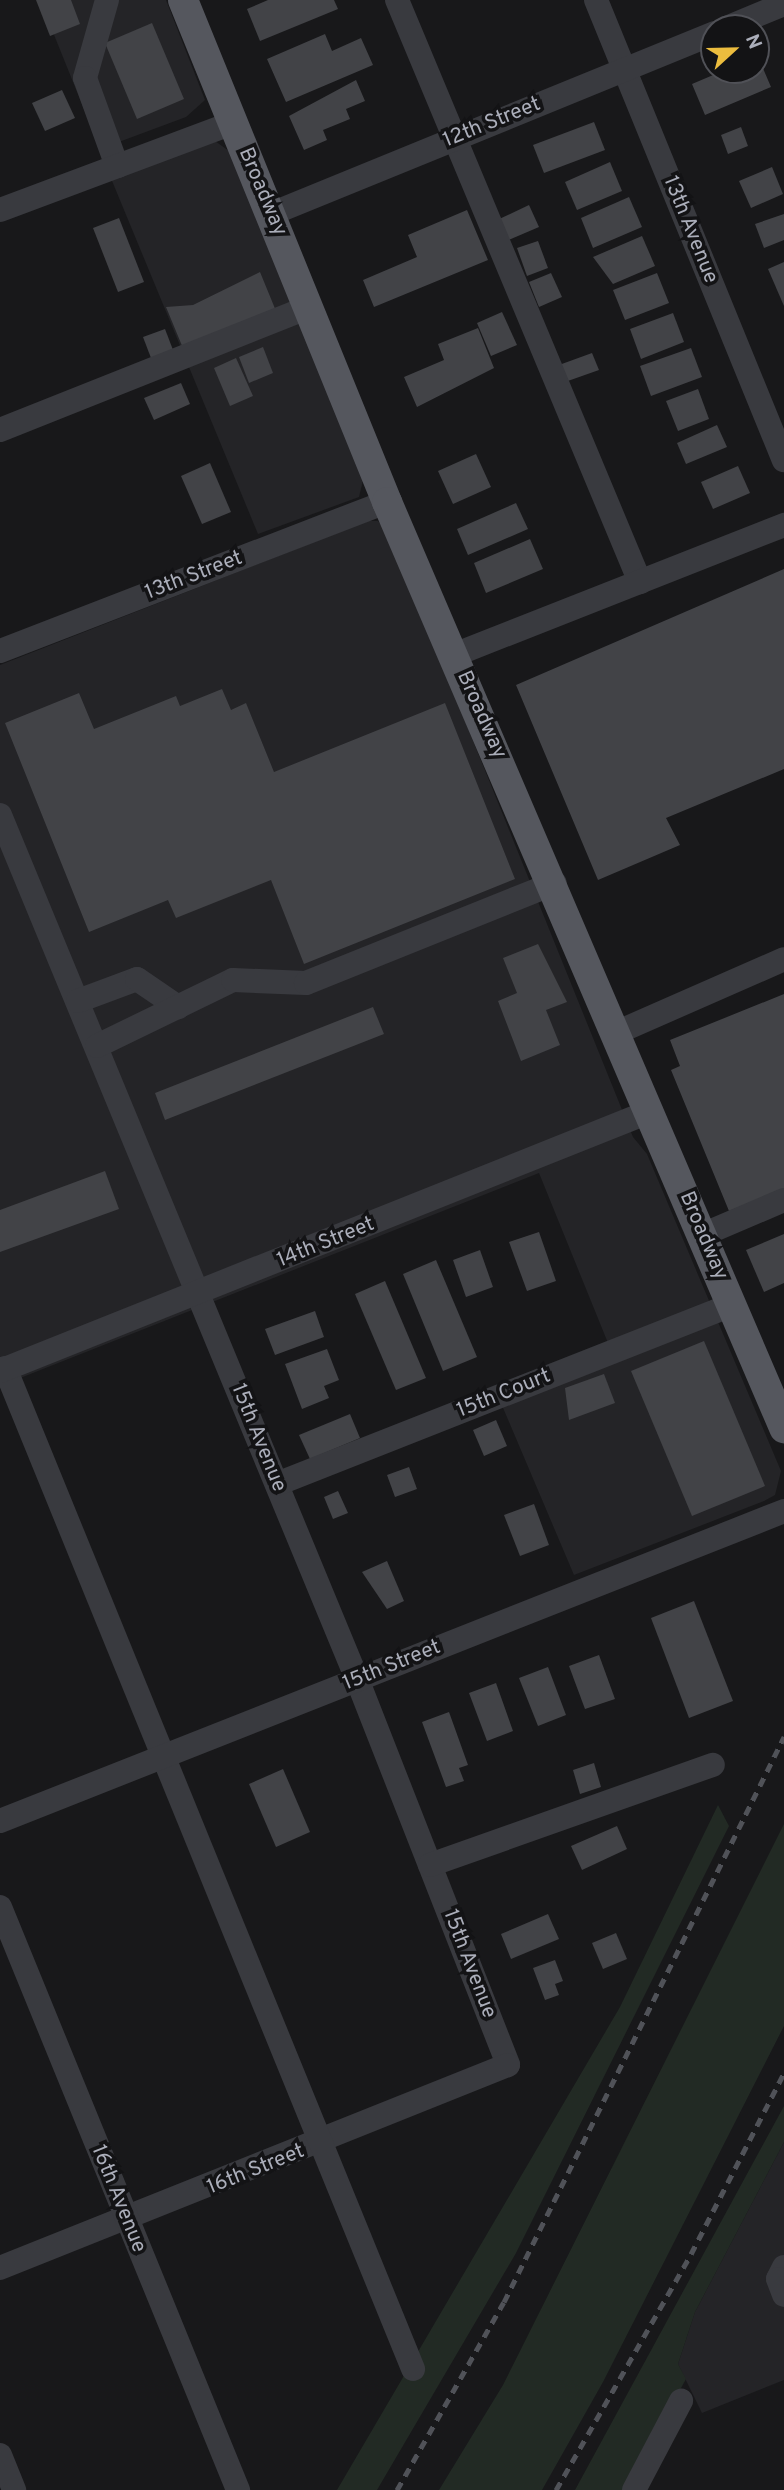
<!DOCTYPE html>
<style>
body{margin:0}
#map{position:relative;width:784px;height:2490px;overflow:hidden;background:#18181a;font-family:Overpass,sans-serif}
div>[style]{position:absolute}
.built>*{inset:0;background:#242427}
.green>*{inset:0;background:#222a24}
.building>*{inset:0;background:#424347}
.minor>*{height:24px;margin:-12px;padding:0 12px;transform-origin:12px;border-radius:12px;background:#393a3f}
.major>*{height:30px;margin:-15px;padding:0 15px;transform-origin:15px;border-radius:15px;background:#55575e}
.rail>*{height:5px;margin-top:-2.5px;transform-origin:0;background:repeating-linear-gradient(90deg,#505258 0 9px,transparent 0 16px)}
span{translate:-50% -50%;white-space:nowrap;text-align:center;line-height:1.15;-webkit-text-stroke:7px #131315;paint-order:stroke}
.street-label{font-size:21px;color:#abaeba}
.north{position:absolute;left:700px;top:14px;width:70px;height:70px;box-sizing:border-box;background:#131315;border:2px solid #505157;border-radius:50%;rotate:68deg;font-size:19px;font-weight:700;line-height:28px;text-align:center;color:#abaeba}
.north::after{content:'';display:block;margin:auto;width:24px;height:32px;background:#ecbd3e;clip-path:polygon(50% 0,100% 100%,50% 72%,0 100%)}
</style>
<div id="map">
<div class="built">
<i style="clip-path:polygon(40px 0,166px 0,205px 100px,186px 117px,100px 149px)"></i>
<i style="clip-path:polygon(215px 141px,229px 151px,364px 476px,359px 497px,258px 534px,110px 176px)"></i>
<i style="clip-path:polygon(368px 521px,378px 521px,390px 535px,633px 1137px,647px 1154px,781px 1471px,775px 1495px,764px 1501px,574px 1575px,495px 1389px,608px 1343px,539px 1173px,0 1386px,0 665px)"></i>
<i style="clip-path:polygon(784px 2142px,784px 2380px,702px 2413px,678px 2364px,695px 2312px)"></i>
</div>
<div class="green">
<i style="clip-path:polygon(718px 1805px,729px 1826px,516px 2253px,377px 2490px,337px 2490px,620px 2007px)"></i>
<i style="clip-path:polygon(784px 1824px,784px 2026px,603px 2382px,542px 2490px,439px 2490px,503px 2385px)"></i>
<i style="clip-path:polygon(784px 2106px,784px 2142px,695px 2312px,678px 2364px,686px 2379px,625px 2490px,575px 2490px)"></i>
</div>
<div class="building">
<i style="clip-path:polygon(36px 0,71px 0,80px 24px,50px 36px)"></i>
<i style="clip-path:polygon(268px 0,334px 0,338px 9px,260px 41px,247px 9px)"></i>
<i style="clip-path:polygon(152px 23px,184px 99px,137px 119px,105px 43px)"></i>
<i style="clip-path:polygon(325px 34px,332px 51px,361px 38px,373px 65px,286px 102px,267px 59px)"></i>
<i style="clip-path:polygon(756px 52px,771px 87px,705px 115px,692px 84px,725px 70px,756px 70px)"></i>
<i style="clip-path:polygon(356px 80px,365px 101px,346px 109px,350px 119px,323px 130px,327px 140px,304px 150px,289px 116px)"></i>
<i style="clip-path:polygon(62px 90px,75px 118px,45px 131px,32px 103px)"></i>
<i style="clip-path:polygon(594px 122px,605px 150px,544px 173px,533px 145px)"></i>
<i style="clip-path:polygon(741px 127px,748px 146px,728px 154px,721px 135px)"></i>
<i style="clip-path:polygon(610px 162px,622px 191px,577px 210px,565px 182px)"></i>
<i style="clip-path:polygon(772px 167px,783px 194px,751px 208px,739px 181px)"></i>
<i style="clip-path:polygon(629px 197px,642px 227px,593px 248px,581px 218px)"></i>
<i style="clip-path:polygon(529px 205px,539px 227px,504px 242px,495px 221px)"></i>
<i style="clip-path:polygon(467px 210px,488px 260px,374px 307px,363px 280px,417px 257px,408px 235px)"></i>
<i style="clip-path:polygon(784px 214px,784px 240px,764px 248px,755px 224px)"></i>
<i style="clip-path:polygon(119px 218px,144px 282px,118px 292px,93px 228px)"></i>
<i style="clip-path:polygon(642px 236px,655px 266px,613px 284px,593px 257px)"></i>
<i style="clip-path:polygon(538px 241px,548px 268px,527px 276px,517px 248px)"></i>
<i style="clip-path:polygon(784px 262px,784px 306px,768px 269px)"></i>
<i style="clip-path:polygon(260px 272px,276px 311px,185px 353px,166px 307px,193px 305px)"></i>
<i style="clip-path:polygon(551px 273px,562px 297px,539px 307px,529px 282px)"></i>
<i style="clip-path:polygon(657px 273px,669px 303px,625px 320px,613px 290px)"></i>
<i style="clip-path:polygon(502px 312px,517px 345px,491px 356px,477px 323px)"></i>
<i style="clip-path:polygon(673px 313px,684px 342px,641px 359px,630px 329px)"></i>
<i style="clip-path:polygon(478px 328px,494px 368px,417px 407px,404px 377px,444px 360px,438px 344px)"></i>
<i style="clip-path:polygon(165px 329px,173px 350px,151px 358px,143px 337px)"></i>
<i style="clip-path:polygon(263px 347px,273px 373px,249px 383px,239px 357px)"></i>
<i style="clip-path:polygon(691px 348px,702px 377px,651px 396px,640px 366px)"></i>
<i style="clip-path:polygon(592px 353px,599px 370px,565px 382px,559px 365px)"></i>
<i style="clip-path:polygon(236px 358px,253px 396px,230px 406px,214px 368px)"></i>
<i style="clip-path:polygon(181px 383px,190px 404px,154px 420px,144px 398px)"></i>
<i style="clip-path:polygon(698px 389px,709px 419px,678px 431px,666px 401px)"></i>
<i style="clip-path:polygon(717px 425px,727px 447px,686px 464px,677px 443px)"></i>
<i style="clip-path:polygon(476px 454px,491px 487px,453px 504px,438px 471px)"></i>
<i style="clip-path:polygon(210px 463px,231px 512px,202px 524px,181px 476px)"></i>
<i style="clip-path:polygon(738px 466px,750px 493px,713px 509px,701px 482px)"></i>
<i style="clip-path:polygon(516px 503px,528px 529px,468px 555px,457px 529px)"></i>
<i style="clip-path:polygon(530px 539px,543px 569px,486px 593px,474px 563px)"></i>
<i style="clip-path:polygon(784px 569px,784px 769px,666px 818px,680px 845px,598px 880px,516px 685px)"></i>
<i style="clip-path:polygon(222px 689px,231px 710px,246px 703px,274px 772px,445px 703px,515px 879px,304px 964px,271px 880px,176px 918px,168px 900px,89px 932px,5px 723px,79px 693px,94px 729px,176px 696px,180px 706px)"></i>
<i style="clip-path:polygon(538px 944px,567px 1002px,546px 1010px,560px 1045px,521px 1061px,498px 1001px,517px 993px,503px 958px)"></i>
<i style="clip-path:polygon(784px 994px,784px 1189px,729px 1211px,671px 1070px,680px 1066px,670px 1040px)"></i>
<i style="clip-path:polygon(373px 1007px,384px 1034px,165px 1120px,155px 1093px)"></i>
<i style="clip-path:polygon(105px 1171px,119px 1209px,0 1252px,0 1210px)"></i>
<i style="clip-path:polygon(539px 1232px,556px 1281px,527px 1291px,509px 1242px)"></i>
<i style="clip-path:polygon(784px 1234px,784px 1283px,764px 1292px,746px 1250px)"></i>
<i style="clip-path:polygon(480px 1250px,493px 1287px,466px 1297px,453px 1260px)"></i>
<i style="clip-path:polygon(436px 1260px,477px 1357px,443px 1371px,403px 1274px)"></i>
<i style="clip-path:polygon(385px 1281px,426px 1378px,396px 1390px,355px 1294px)"></i>
<i style="clip-path:polygon(315px 1311px,324px 1337px,275px 1355px,265px 1329px)"></i>
<i style="clip-path:polygon(704px 1341px,765px 1486px,692px 1516px,631px 1371px)"></i>
<i style="clip-path:polygon(327px 1349px,339px 1380px,324px 1386px,329px 1398px,302px 1409px,285px 1364px)"></i>
<i style="clip-path:polygon(604px 1374px,615px 1403px,569px 1420px,565px 1388px)"></i>
<i style="clip-path:polygon(350px 1414px,360px 1438px,310px 1459px,299px 1435px)"></i>
<i style="clip-path:polygon(496px 1420px,507px 1446px,484px 1456px,473px 1430px)"></i>
<i style="clip-path:polygon(409px 1467px,417px 1489px,395px 1497px,387px 1475px)"></i>
<i style="clip-path:polygon(338px 1491px,348px 1513px,333px 1519px,324px 1497px)"></i>
<i style="clip-path:polygon(534px 1504px,549px 1545px,520px 1556px,504px 1515px)"></i>
<i style="clip-path:polygon(387px 1561px,404px 1601px,387px 1609px,362px 1572px)"></i>
<i style="clip-path:polygon(694px 1601px,733px 1701px,689px 1718px,651px 1618px)"></i>
<i style="clip-path:polygon(599px 1655px,615px 1699px,585px 1709px,569px 1666px)"></i>
<i style="clip-path:polygon(548px 1667px,566px 1715px,538px 1726px,519px 1678px)"></i>
<i style="clip-path:polygon(496px 1683px,513px 1731px,487px 1741px,469px 1693px)"></i>
<i style="clip-path:polygon(449px 1712px,468px 1765px,459px 1768px,464px 1781px,446px 1787px,422px 1722px)"></i>
<i style="clip-path:polygon(594px 1763px,601px 1787px,580px 1794px,573px 1770px)"></i>
<i style="clip-path:polygon(283px 1769px,310px 1832px,276px 1847px,249px 1784px)"></i>
<i style="clip-path:polygon(617px 1826px,627px 1849px,582px 1870px,571px 1846px)"></i>
<i style="clip-path:polygon(548px 1914px,559px 1939px,511px 1959px,501px 1934px)"></i>
<i style="clip-path:polygon(616px 1933px,627px 1959px,603px 1969px,592px 1943px)"></i>
<i style="clip-path:polygon(555px 1960px,563px 1981px,555px 1984px,559px 1995px,545px 2000px,533px 1968px)"></i>
</div>
<div class="minor">
<i style="left:107px;top:0;width:81px;rotate:105.8deg"></i>
<i style="left:85px;top:78px;width:94px;rotate:70deg"></i>
<i style="left:397px;top:0;width:631px;rotate:67.34deg"></i>
<i style="left:596px;top:0;width:497px;rotate:67.8deg"></i>
<i style="left:726px;top:28px;width:63px;rotate:-22.5deg"></i>
<i style="left:0;top:210px;width:249px;rotate:-20.5deg"></i>
<i style="left:271px;top:214px;width:479px;rotate:-22.2deg"></i>
<i style="left:0;top:430px;width:333px;rotate:-21.7deg"></i>
<i style="left:0;top:651px;width:415px;rotate:-21.1deg"></i>
<i style="left:454px;top:655px;width:355px;rotate:-21.5deg"></i>
<i style="left:0;top:815px;width:935px;rotate:67.55deg"></i>
<i style="left:357px;top:1679px;width:414px;rotate:68.6deg"></i>
<i style="left:508px;top:2065px;width:547px;rotate:158.22deg"></i>
<i style="left:78px;top:1001px;width:63px;rotate:-20.4deg"></i>
<i style="left:137px;top:979px;width:50px;rotate:34.3deg"></i>
<i style="left:618px;top:1032px;width:181px;rotate:-23.7deg"></i>
<i style="left:97px;top:1046px;width:151px;rotate:-25.9deg"></i>
<i style="left:233px;top:980px;width:73px;rotate:2.4deg"></i>
<i style="left:306px;top:983px;width:268px;rotate:-21.9deg"></i>
<i style="left:702px;top:1235px;width:89px;rotate:-23.1deg"></i>
<i style="left:5px;top:1368px;width:1081px;rotate:67.82deg"></i>
<i style="left:0;top:1371px;width:701px;rotate:-21.77deg"></i>
<i style="left:277px;top:1484px;width:489px;rotate:-21.5deg"></i>
<i style="left:0;top:1821px;width:843px;rotate:-21.57deg"></i>
<i style="left:430px;top:1865px;width:300px;rotate:-19.5deg"></i>
<i style="left:0;top:1907px;width:630px;rotate:67.79deg"></i>
<i style="left:784px;top:2267px;width:13px;rotate:117deg"></i>
<i style="left:778px;top:2279px;width:17px;rotate:69deg"></i>
<i style="left:0;top:2455px;width:38px;rotate:68deg"></i>
<i style="left:634px;top:2490px;width:101px;rotate:-62.2deg"></i>
</div>
<div class="major">
<i style="left:183px;top:0;width:542px;rotate:67.88deg"></i>
<i style="left:387px;top:502px;width:1008px;rotate:66.79deg"></i>
</div>
<div class="rail">
<i style="left:397px;top:2490px;width:216px;rotate:-60.4deg"></i>
<i style="left:504px;top:2302px;width:631px;rotate:-63.64deg"></i>
<i style="left:556px;top:2490px;width:272px;rotate:-60.2deg"></i>
<i style="left:691px;top:2254px;width:203px;rotate:-62.8deg"></i>
</div>
<div class="street-label">
<span style="left:492px;top:123px;rotate:-22deg">12th Street</span>
<span style="left:262px;top:192px;rotate:67deg">Broadway</span>
<span style="left:690px;top:230px;rotate:68deg">13th Avenue</span>
<span style="left:194px;top:576px;rotate:-21deg">13th Street</span>
<span style="left:481px;top:715px;rotate:66deg">Broadway</span>
<span style="left:703px;top:1236px;rotate:67deg">Broadway</span>
<span style="left:326px;top:1243px;rotate:-22deg">14th Street</span>
<span style="left:504px;top:1394px;rotate:-22deg">15th Court</span>
<span style="left:258px;top:1438px;rotate:68deg">15th Avenue</span>
<span style="left:392px;top:1666px;rotate:-22deg">15th Street</span>
<span style="left:469px;top:1964px;rotate:69deg">15th Avenue</span>
<span style="left:256px;top:2170px;rotate:-22deg">16th Street</span>
<span style="left:118px;top:2199px;rotate:68deg">16th Avenue</span>
</div>
<div class="north">N</div>
</div>
